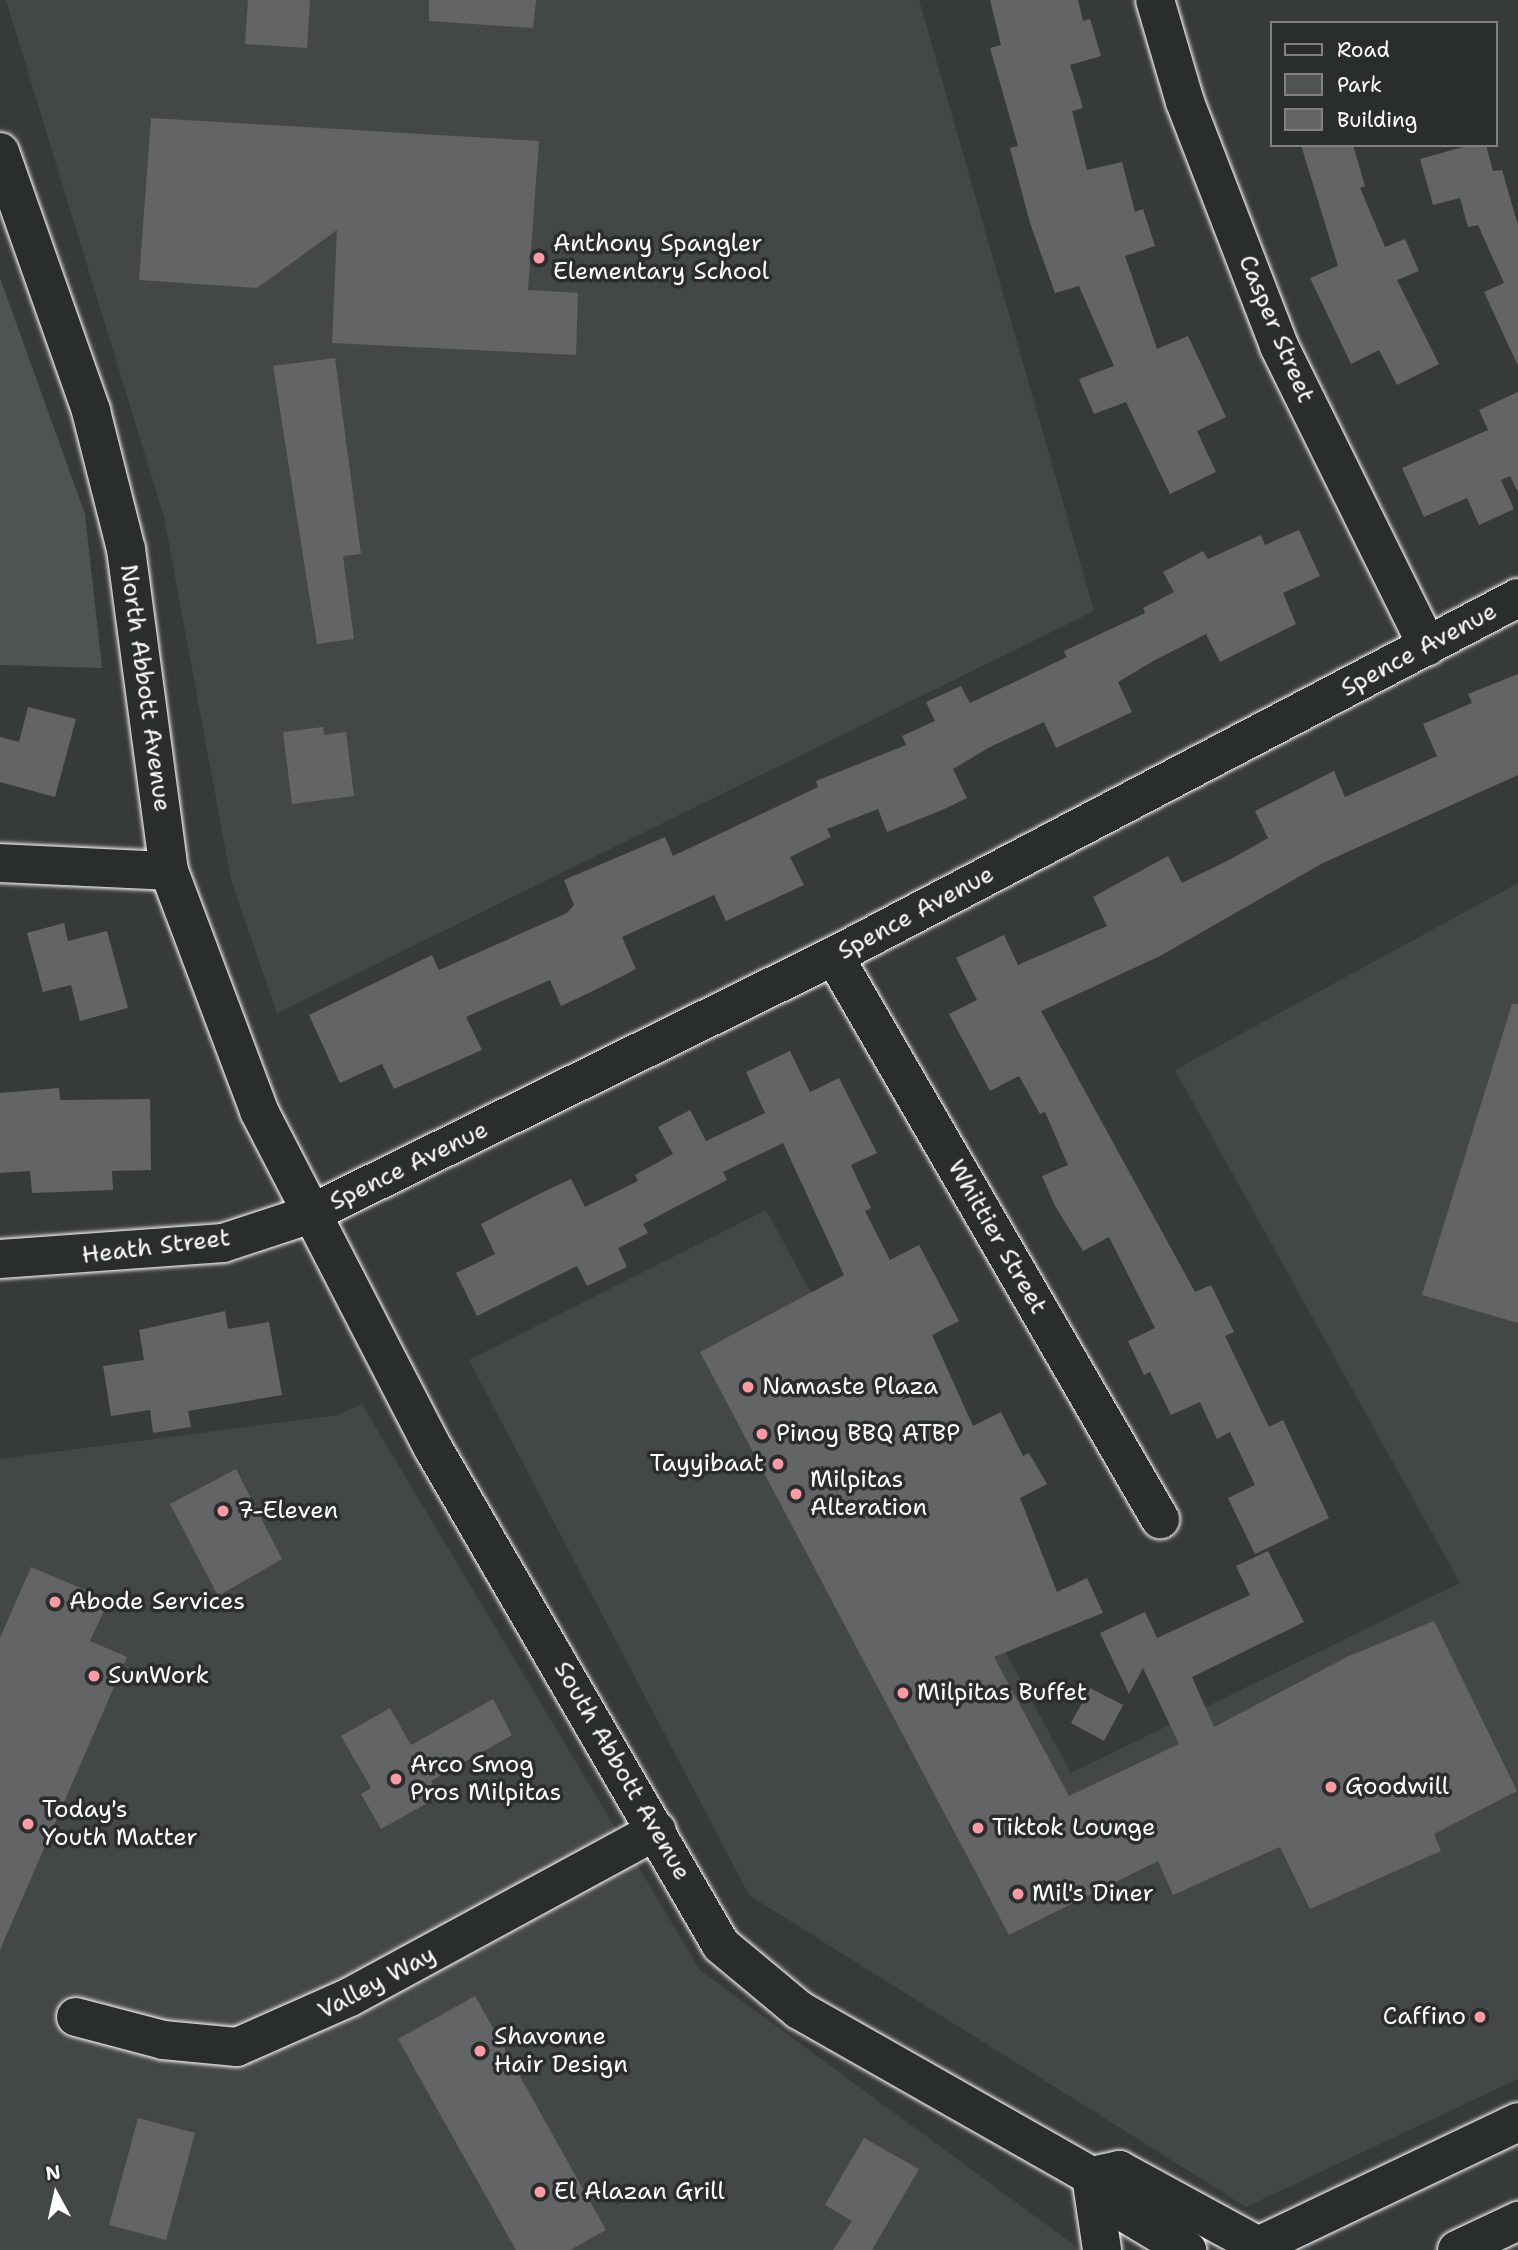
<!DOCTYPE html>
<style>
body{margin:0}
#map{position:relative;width:1518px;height:2250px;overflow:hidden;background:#373a3b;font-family:"Shantell Sans",sans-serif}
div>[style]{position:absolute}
.built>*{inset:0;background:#444748}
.green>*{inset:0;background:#505354}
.building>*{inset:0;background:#636465}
.roads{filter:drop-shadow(0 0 2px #fff) drop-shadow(0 0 2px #fff)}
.minor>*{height:38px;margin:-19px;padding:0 19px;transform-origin:19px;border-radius:19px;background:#2a2d2e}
.tertiary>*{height:38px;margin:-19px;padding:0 19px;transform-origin:19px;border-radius:19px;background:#2a2d2e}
.trunk>*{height:38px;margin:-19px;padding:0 19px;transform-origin:19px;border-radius:19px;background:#2a2d2e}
.dots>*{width:19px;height:19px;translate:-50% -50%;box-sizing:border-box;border:4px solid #2a2d2e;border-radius:50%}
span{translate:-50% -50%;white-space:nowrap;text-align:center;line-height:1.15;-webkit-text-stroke:7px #2a2d2e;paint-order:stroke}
.poi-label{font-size:24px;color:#fff}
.left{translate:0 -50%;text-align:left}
.right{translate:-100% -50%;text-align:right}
.street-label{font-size:24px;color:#fff}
.legend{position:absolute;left:1270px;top:21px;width:228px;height:126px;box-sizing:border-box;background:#2a2d2e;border:2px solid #7f8182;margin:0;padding:9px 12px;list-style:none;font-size:21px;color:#fff}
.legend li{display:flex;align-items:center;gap:14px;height:35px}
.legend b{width:35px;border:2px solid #7f8182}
.north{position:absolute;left:21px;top:2159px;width:70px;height:70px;-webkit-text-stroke:5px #2a2d2e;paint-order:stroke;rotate:352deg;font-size:19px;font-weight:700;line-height:28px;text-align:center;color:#fff}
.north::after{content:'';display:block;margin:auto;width:24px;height:32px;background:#fff;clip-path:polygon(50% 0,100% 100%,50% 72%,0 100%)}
</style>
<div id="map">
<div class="built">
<i style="clip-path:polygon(6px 0,919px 0,1094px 611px,277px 1013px,231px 880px,164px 517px)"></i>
<i style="clip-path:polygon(1518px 883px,1518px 2079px,1246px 2207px,749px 1895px,469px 1360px,766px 1210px,1071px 1773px,1460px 1583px,1175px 1070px)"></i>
<i style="clip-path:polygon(362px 1404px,700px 1970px,1081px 2250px,0 2250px,0 1459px,338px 1415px)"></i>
</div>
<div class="green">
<i style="clip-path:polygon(0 278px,85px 514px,102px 668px,0 665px)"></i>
</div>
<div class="building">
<i style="clip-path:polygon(248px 0,310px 0,307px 48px,245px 44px)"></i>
<i style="clip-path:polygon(429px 0,536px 0,533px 28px,429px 21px)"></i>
<i style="clip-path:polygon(990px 0,1078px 0,1083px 21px,1090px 19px,1101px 56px,1070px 65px,1083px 108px,1072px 111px,1087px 170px,1122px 162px,1135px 212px,1143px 209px,1155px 246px,1125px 256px,1157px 349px,1188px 336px,1226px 417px,1197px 431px,1216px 472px,1170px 494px,1126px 402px,1094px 414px,1079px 379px,1114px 366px,1079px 286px,1055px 293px,1030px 223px,1010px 148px,1018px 146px,990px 48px,1001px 45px)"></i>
<i style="clip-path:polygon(151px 118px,539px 141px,528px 290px,578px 293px,576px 355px,332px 343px,337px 230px,257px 288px,139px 280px)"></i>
<i style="clip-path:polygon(1301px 145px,1353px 145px,1365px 186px,1360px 188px,1385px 247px,1405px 239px,1419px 271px,1397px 280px,1439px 364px,1397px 385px,1379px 350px,1351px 364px,1310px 278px,1338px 266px)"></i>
<i style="clip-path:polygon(1470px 145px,1486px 145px,1493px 171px,1502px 170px,1518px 225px,1518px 366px,1484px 292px,1504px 283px,1478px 225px,1468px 227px,1460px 198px,1433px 205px,1420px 159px)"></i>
<i style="clip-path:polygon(335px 358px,361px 554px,343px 556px,354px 639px,317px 644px,273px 366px)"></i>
<i style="clip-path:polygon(1518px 392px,1518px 492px,1510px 476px,1501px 480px,1514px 509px,1479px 525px,1467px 498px,1424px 517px,1402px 468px,1488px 430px,1479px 410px)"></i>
<i style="clip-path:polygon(1299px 530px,1320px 576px,1283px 593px,1296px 624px,1220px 662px,1206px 634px,1155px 660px,1118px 682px,1132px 712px,1056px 748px,1044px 722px,990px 747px,953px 769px,967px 798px,942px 810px,887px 832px,878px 809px,827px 829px,831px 837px,790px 857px,804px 885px,726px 921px,714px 895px,622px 937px,636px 969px,593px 991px,561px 1006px,550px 980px,466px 1017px,482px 1050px,394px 1089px,382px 1064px,340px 1083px,309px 1015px,432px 955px,439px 970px,567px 913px,574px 905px,564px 880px,665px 837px,673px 856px,818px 787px,816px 781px,906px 745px,902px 736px,935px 721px,926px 702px,961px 686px,970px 703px,1067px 657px,1064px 651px,1145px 613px,1143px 608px,1174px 592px,1163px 572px,1203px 551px,1208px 559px,1261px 535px,1265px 545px)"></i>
<i style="clip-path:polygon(1518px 674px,1518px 775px,1323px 863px,1160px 956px,1041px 1011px,1195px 1292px,1211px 1285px,1234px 1332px,1225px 1336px,1269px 1427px,1283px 1420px,1329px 1518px,1255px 1554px,1228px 1498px,1255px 1485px,1230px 1432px,1217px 1439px,1200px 1402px,1171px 1415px,1150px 1372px,1144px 1375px,1128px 1341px,1155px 1328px,1109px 1237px,1083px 1251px,1055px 1206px,1042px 1176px,1068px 1165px,1045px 1112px,1040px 1114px,1019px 1076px,990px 1091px,949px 1014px,977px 1000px,956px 958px,1004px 935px,1018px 965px,1107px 926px,1093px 897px,1168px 856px,1182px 883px,1231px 859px,1268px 838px,1255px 811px,1334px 771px,1345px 797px,1437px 756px,1423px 724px,1472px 703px,1468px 694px)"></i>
<i style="clip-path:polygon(28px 707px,76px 719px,55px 797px,0 782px,0 737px,19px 742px)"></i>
<i style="clip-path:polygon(323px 727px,324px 735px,346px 732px,354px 796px,292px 804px,283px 732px)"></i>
<i style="clip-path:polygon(64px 923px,68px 941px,107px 931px,128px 1008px,80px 1021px,71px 985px,43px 992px,27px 933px)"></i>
<i style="clip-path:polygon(1512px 1004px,1518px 1004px,1518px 1323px,1422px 1295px)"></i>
<i style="clip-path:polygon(790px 1051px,810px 1092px,839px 1078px,877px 1153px,851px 1165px,871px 1208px,865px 1211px,890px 1260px,919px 1245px,959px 1321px,932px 1335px,973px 1426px,1001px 1412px,1023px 1456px,1029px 1453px,1047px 1484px,1020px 1498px,1057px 1592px,1087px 1578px,1103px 1613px,994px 1657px,1069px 1796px,1179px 1744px,1143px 1668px,1129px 1694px,1100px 1633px,1145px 1612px,1157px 1638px,1250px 1595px,1236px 1566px,1268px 1551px,1304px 1622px,1192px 1677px,1214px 1727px,1349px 1656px,1434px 1621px,1517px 1791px,1434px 1834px,1441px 1851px,1310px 1909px,1280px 1847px,1173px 1895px,1158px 1861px,1009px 1935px,700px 1352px,844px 1275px,783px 1143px,723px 1172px,727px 1180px,643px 1224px,648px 1233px,618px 1248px,627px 1267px,587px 1286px,577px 1266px,477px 1316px,456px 1273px,495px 1254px,481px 1224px,541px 1193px,571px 1179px,585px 1207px,638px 1181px,635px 1175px,673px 1154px,658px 1127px,690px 1110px,706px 1141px,765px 1113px,746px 1072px)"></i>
<i style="clip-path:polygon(59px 1088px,60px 1100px,150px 1099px,151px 1170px,112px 1171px,113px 1190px,32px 1193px,30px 1171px,0 1173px,0 1093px)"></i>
<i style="clip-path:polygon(225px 1311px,228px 1329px,269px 1322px,282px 1395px,188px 1411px,191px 1427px,153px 1433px,150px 1410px,111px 1416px,103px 1366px,144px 1360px,139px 1330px)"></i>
<i style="clip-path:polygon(236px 1469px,282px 1559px,218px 1596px,170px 1504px)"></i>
<i style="clip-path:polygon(31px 1567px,109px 1600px,90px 1641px,127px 1657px,0 1950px,0 1638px)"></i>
<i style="clip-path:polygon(1090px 1688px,1123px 1705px,1104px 1741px,1071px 1723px)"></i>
<i style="clip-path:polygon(493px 1699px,512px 1735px,431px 1781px,440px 1796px,381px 1829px,361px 1794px,371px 1788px,341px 1736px,390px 1708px,411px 1745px)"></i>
<i style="clip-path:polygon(475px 1996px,606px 2230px,570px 2250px,516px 2250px,398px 2039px)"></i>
<i style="clip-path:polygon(138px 2118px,195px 2133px,166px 2240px,109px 2225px)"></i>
<i style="clip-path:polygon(864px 2138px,919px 2169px,872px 2250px,833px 2250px,852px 2221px,825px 2205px)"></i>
</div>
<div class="roads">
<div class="minor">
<i style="left:1155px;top:0;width:106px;rotate:73.6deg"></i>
<i style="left:1185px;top:102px;width:261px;rotate:68.9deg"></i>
<i style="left:1279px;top:346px;width:335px;rotate:63.7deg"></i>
<i style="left:0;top:863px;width:169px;rotate:2.7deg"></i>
<i style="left:834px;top:956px;width:651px;rotate:59.93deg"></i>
<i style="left:0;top:1259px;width:224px;rotate:-4.1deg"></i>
<i style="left:223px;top:1243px;width:89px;rotate:-18.2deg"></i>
<i style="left:308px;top:1215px;width:586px;rotate:-26.22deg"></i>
<i style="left:834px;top:956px;width:772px;rotate:-27.63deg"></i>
<i style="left:76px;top:2017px;width:90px;rotate:14.8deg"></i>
<i style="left:163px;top:2040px;width:74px;rotate:5.4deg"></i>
<i style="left:237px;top:2047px;width:124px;rotate:-23.9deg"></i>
<i style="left:350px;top:1997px;width:349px;rotate:-28.5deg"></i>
</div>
<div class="tertiary">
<i style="left:0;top:152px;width:275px;rotate:70.6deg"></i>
<i style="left:91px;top:411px;width:142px;rotate:75.8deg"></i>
<i style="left:126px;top:549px;width:325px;rotate:82.4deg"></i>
<i style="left:169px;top:871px;width:256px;rotate:69.4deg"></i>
<i style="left:259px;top:1111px;width:379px;rotate:62.7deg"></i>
<i style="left:433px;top:1448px;width:574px;rotate:59.91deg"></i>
<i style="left:721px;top:1945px;width:102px;rotate:39.8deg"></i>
<i style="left:799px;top:2010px;width:336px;rotate:29.6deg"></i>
<i style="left:1091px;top:2176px;width:29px;rotate:61deg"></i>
<i style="left:1105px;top:2201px;width:96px;rotate:30.9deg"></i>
<i style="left:1091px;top:2176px;width:29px;rotate:-12deg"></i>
<i style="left:1119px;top:2170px;width:167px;rotate:28.6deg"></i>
</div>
<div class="trunk">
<i style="left:1091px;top:2176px;width:75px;rotate:81.5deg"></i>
<i style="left:1250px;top:2250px;width:297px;rotate:-25.5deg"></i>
<i style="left:1457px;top:2250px;width:68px;rotate:-25.4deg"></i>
</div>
</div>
<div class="dots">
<i style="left:539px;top:258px;background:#ff9aa2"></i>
<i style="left:748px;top:1387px;background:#ff9aa2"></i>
<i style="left:762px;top:1434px;background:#ff9aa2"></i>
<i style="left:778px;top:1464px;background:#ff9aa2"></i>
<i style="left:796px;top:1494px;background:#ff9aa2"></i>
<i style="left:223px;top:1511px;background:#ff9aa2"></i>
<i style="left:55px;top:1602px;background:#ff9aa2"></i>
<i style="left:94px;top:1676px;background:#ff9aa2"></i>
<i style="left:903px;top:1693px;background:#ff9aa2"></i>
<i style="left:396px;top:1779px;background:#ff9aa2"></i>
<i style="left:1331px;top:1787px;background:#ff9aa2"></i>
<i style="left:28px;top:1824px;background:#ff9aa2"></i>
<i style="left:978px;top:1828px;background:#ff9aa2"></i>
<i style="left:1018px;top:1894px;background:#ff9aa2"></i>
<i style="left:1480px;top:2017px;background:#ff9aa2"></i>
<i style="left:480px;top:2051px;background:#ff9aa2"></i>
<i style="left:540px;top:2192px;background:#ff9aa2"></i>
</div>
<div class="poi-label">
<span class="left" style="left:553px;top:258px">Anthony Spangler<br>Elementary School</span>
<span class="left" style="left:762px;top:1387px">Namaste Plaza</span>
<span class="left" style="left:776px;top:1434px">Pinoy BBQ ATBP</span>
<span class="right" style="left:764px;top:1464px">Tayyibaat</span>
<span class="left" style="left:810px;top:1494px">Milpitas<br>Alteration</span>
<span class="left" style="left:237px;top:1511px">7-Eleven</span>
<span class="left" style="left:69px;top:1602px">Abode Services</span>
<span class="left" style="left:108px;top:1676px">SunWork</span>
<span class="left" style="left:917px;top:1693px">Milpitas Buffet</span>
<span class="left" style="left:410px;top:1779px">Arco Smog<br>Pros Milpitas</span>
<span class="left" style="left:1345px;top:1787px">Goodwill</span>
<span class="left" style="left:42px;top:1824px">Today's<br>Youth Matter</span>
<span class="left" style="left:992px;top:1828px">Tiktok Lounge</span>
<span class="left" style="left:1032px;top:1894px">Mil's Diner</span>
<span class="right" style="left:1466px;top:2017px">Caffino</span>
<span class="left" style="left:494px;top:2051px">Shavonne<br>Hair Design</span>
<span class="left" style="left:554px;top:2192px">El Alazan Grill</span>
</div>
<div class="street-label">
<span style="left:1276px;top:329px;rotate:67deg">Casper Street</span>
<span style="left:1419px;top:650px;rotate:-28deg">Spence Avenue</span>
<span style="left:145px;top:688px;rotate:82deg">North Abbott Avenue</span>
<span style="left:916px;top:913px;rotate:-28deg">Spence Avenue</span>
<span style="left:409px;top:1166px;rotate:-26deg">Spence Avenue</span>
<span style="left:997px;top:1237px;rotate:60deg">Whittier Street</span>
<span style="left:156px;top:1247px;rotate:-7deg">Heath Street</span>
<span style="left:622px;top:1771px;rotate:60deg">South Abbott Avenue</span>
<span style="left:377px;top:1983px;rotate:-28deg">Valley Way</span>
</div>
<ul class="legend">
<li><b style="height:9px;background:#2a2d2e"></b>Road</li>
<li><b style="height:19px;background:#505354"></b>Park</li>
<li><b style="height:19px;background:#636465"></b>Building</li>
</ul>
<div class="north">N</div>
</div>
